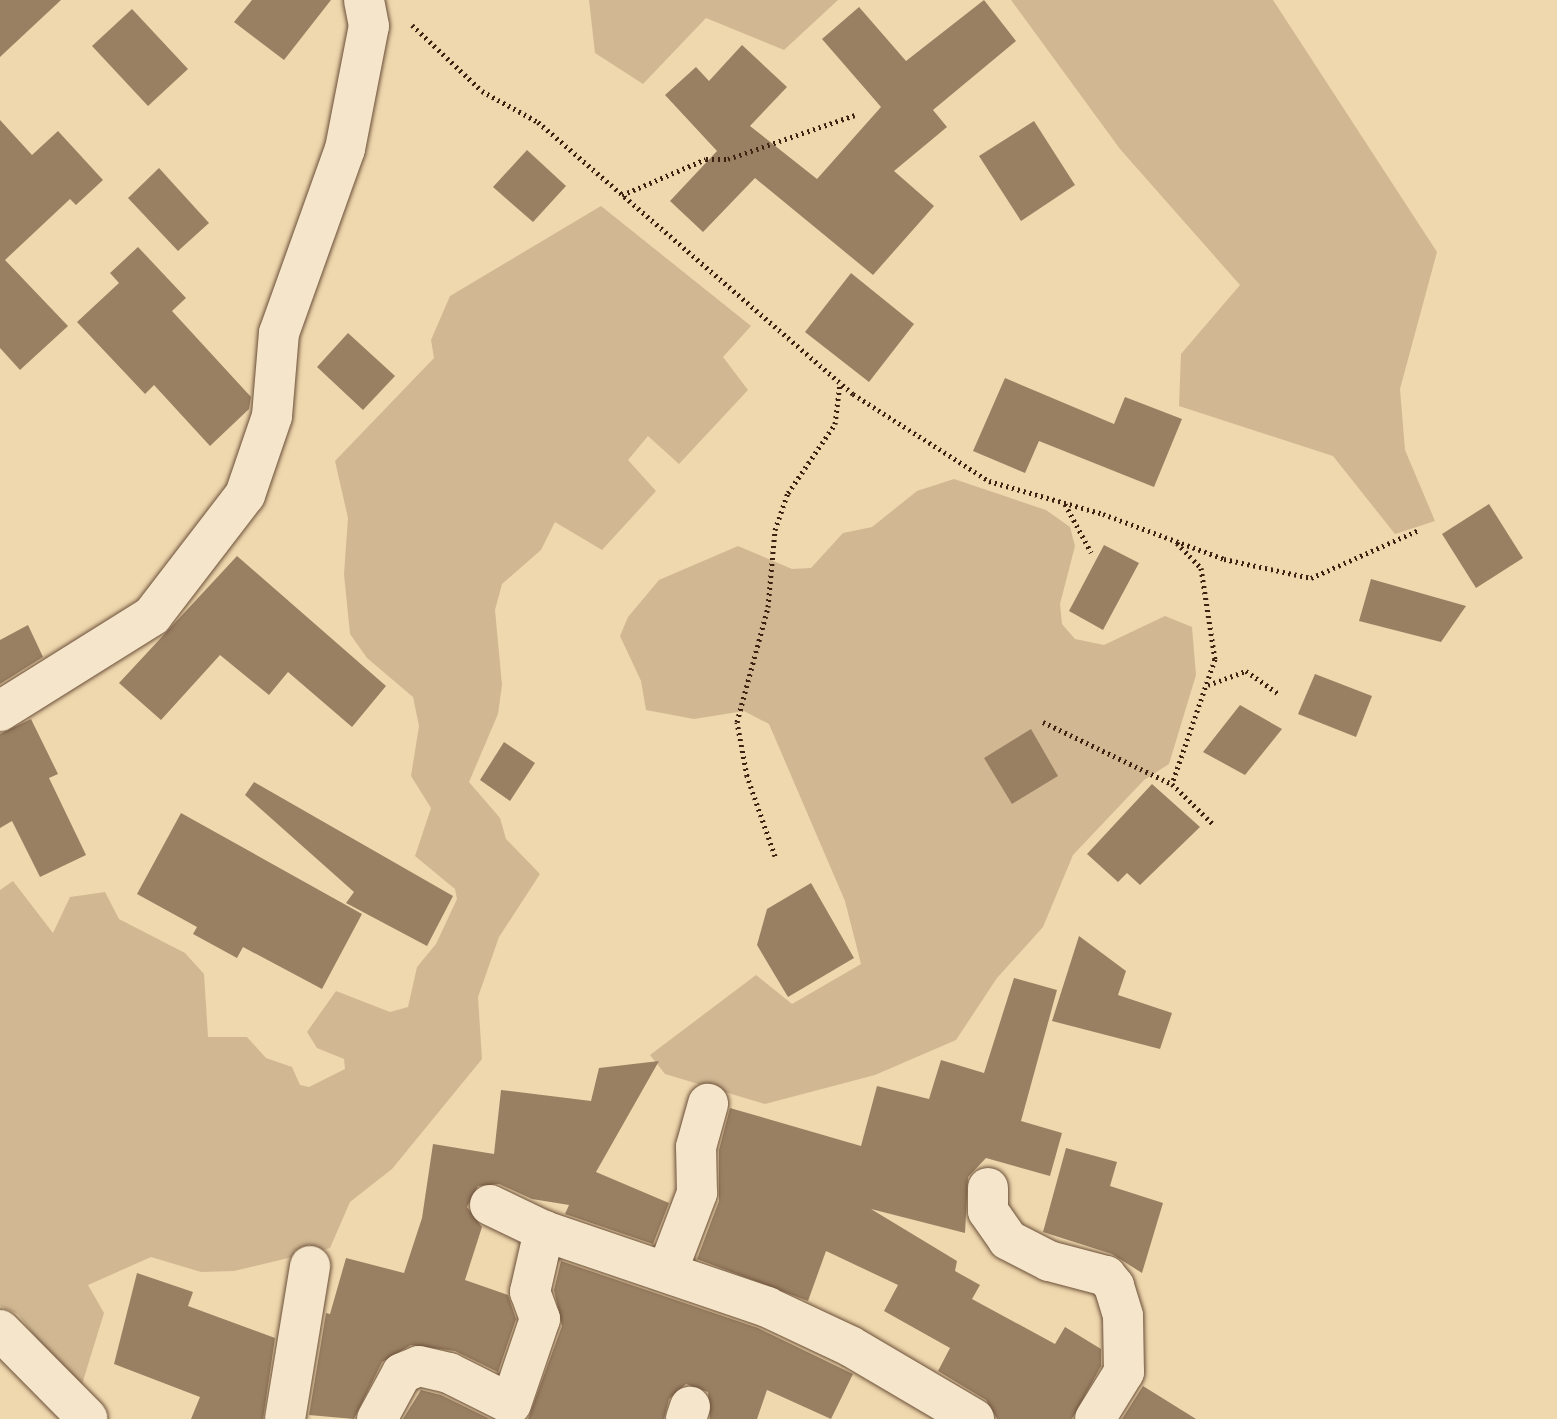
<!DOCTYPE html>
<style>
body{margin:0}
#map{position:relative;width:1557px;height:1419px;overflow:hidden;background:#efd7ae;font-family:"IM FELL Great Primer",serif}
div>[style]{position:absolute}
.green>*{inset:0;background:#d1b893}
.building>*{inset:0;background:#9a8063}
.path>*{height:5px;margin-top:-2.5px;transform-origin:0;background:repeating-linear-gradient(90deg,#3d2211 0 2px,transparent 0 6px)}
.roads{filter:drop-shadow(0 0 2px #6a4f38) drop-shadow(0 0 2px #6a4f38)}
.street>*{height:40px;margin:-20px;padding:0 20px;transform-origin:20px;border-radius:20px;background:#f5e5ca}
span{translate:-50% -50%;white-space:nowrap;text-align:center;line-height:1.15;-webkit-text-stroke:7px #f5e5ca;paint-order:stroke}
</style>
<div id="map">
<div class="green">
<i style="clip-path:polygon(589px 0,838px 0,784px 50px,706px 18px,643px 84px,595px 53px)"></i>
<i style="clip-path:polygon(1011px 0,1273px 0,1437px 252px,1400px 389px,1405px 450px,1435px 521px,1395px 534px,1333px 456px,1179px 406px,1181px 354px,1240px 285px,1120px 149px)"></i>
<i style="clip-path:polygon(601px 206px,751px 326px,723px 357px,748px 390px,679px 464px,648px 436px,628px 460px,656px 491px,602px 550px,555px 522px,541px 550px,502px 584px,495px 610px,502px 685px,498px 714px,469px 782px,500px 818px,506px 839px,540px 874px,499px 937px,478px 997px,482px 1059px,392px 1169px,350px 1202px,330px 1248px,234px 1271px,201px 1272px,151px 1257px,88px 1285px,104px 1313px,79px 1394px,18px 1314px,0 1306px,0 890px,13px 881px,53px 933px,70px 897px,105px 892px,119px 919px,185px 953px,204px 974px,208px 1037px,247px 1037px,266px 1058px,292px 1067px,300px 1085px,309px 1087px,345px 1069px,344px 1059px,317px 1048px,307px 1032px,336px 991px,390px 1012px,408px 1007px,417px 967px,436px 944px,457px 899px,455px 889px,415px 856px,431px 808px,411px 776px,419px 726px,413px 697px,367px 658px,350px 634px,344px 574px,348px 518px,335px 461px,434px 358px,431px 340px,450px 296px)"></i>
<i style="clip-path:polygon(954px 479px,1046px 510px,1070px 527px,1075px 546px,1060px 604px,1062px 624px,1075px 639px,1104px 645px,1165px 616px,1192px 627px,1196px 675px,1169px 764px,1144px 780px,1073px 855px,1043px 927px,997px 978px,956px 1040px,875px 1075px,765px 1104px,665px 1074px,650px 1055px,756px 975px,792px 1004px,861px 964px,845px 901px,769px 724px,744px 711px,694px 719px,646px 710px,641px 681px,620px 636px,628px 617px,659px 580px,738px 546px,792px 569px,811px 568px,843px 533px,872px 527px,917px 491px)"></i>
</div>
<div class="building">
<i style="clip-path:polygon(0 0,61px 0,0 57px)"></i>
<i style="clip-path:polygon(252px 0,331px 0,284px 60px,234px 22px)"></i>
<i style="clip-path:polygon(984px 0,1016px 41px,933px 110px,947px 127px,894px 171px,934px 206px,873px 275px,755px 178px,703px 232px,670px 201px,717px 151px,665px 95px,696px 67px,709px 81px,742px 45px,787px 87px,750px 126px,817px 179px,881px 107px,822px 39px,859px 7px,906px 61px)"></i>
<i style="clip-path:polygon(132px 9px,188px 69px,148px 106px,92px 46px)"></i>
<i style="clip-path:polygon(0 120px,32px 155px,58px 131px,103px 180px,76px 205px,70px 199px,5px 260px,68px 326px,20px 370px,0 348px)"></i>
<i style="clip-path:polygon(1034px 121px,1075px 185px,1021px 221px,979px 156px)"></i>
<i style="clip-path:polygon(527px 150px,566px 186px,533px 222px,493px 187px)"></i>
<i style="clip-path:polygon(159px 168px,209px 223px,178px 251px,128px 198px)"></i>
<i style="clip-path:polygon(138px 247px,186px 298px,172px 311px,251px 397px,249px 409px,210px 446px,154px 385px,145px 394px,77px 322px,119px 283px,110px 273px)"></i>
<i style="clip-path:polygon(851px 273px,914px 324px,869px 382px,805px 332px)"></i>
<i style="clip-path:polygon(348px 333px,395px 376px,363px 410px,317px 367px)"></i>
<i style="clip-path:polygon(1005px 378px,1114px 424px,1125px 397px,1182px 419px,1154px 487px,1039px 441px,1025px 473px,973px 451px)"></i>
<i style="clip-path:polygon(1489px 504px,1523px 558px,1476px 588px,1442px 534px)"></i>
<i style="clip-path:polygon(1104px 545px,1139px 563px,1103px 630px,1069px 611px)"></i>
<i style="clip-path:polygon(237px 556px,386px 686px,352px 727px,288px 672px,269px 695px,220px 655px,161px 720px,119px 683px)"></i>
<i style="clip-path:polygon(1371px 579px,1466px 606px,1441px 642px,1359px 621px)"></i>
<i style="clip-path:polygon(28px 625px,43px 657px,0 684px,0 640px)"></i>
<i style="clip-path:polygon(1315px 674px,1372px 696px,1356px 737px,1298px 714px)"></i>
<i style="clip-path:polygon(1240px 705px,1282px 729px,1245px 775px,1203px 752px)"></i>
<i style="clip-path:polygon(31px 719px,58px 774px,49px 778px,86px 855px,40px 877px,12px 821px,0 828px,0 734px)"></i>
<i style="clip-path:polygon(1031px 729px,1058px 776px,1012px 804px,984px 758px)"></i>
<i style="clip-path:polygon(504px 742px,535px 763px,510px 801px,480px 780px)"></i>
<i style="clip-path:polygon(254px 782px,453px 896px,427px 946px,346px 903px,354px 892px,245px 795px)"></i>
<i style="clip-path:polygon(1152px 784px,1200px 827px,1140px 885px,1127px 873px,1118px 882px,1087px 854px)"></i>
<i style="clip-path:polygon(181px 813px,362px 914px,322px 989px,243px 947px,237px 958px,193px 934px,197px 927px,137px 894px)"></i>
<i style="clip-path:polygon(811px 883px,854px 958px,788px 997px,757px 945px,767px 909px)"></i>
<i style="clip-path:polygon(1079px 936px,1126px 971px,1118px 995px,1172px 1013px,1160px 1049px,1052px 1021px)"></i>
<i style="clip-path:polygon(1014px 978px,1057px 990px,1021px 1121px,1062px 1133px,1050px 1176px,986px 1158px,968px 1177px,965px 1233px,871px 1209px,957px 1261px,955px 1271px,980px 1285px,972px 1299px,1055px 1344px,1065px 1327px,1101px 1349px,1101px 1366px,1072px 1419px,997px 1419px,986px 1400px,938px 1371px,950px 1348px,884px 1311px,898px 1285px,826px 1251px,808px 1301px,697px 1259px,719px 1201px,719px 1150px,730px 1108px,861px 1146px,877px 1086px,929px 1099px,941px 1060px,984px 1073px)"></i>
<i style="clip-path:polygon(659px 1061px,596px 1172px,669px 1203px,653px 1244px,565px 1214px,569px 1205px,532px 1199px,499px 1184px,478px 1186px,467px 1207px,482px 1227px,465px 1280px,508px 1295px,516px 1319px,498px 1372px,455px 1351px,411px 1345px,382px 1362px,354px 1419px,309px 1415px,326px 1313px,330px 1314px,346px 1258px,404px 1273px,422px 1218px,433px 1144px,494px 1154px,501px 1090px,591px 1101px,599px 1068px)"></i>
<i style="clip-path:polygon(1066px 1148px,1117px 1162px,1110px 1186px,1163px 1203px,1142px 1273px,1112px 1254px,1043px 1232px)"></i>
<i style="clip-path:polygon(561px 1261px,758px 1328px,853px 1374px,831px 1419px,767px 1390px,757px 1419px,710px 1419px,708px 1392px,686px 1384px,669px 1399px,664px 1419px,528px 1419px,562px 1326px,554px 1290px)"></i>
<i style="clip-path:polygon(137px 1273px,193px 1292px,188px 1306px,275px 1338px,263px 1419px,191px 1419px,200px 1397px,114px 1364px)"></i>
<i style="clip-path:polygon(1143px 1386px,1196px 1419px,1122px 1419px)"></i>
<i style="clip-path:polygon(421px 1390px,441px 1395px,490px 1419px,403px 1419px)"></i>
</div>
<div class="path">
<i style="left:412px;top:25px;width:96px;rotate:43.3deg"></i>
<i style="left:482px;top:91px;width:64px;rotate:29deg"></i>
<i style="left:538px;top:122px;width:416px;rotate:40.8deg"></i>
<i style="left:853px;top:394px;width:161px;rotate:32.6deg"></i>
<i style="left:989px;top:481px;width:119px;rotate:16.1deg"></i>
<i style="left:1103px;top:514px;width:129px;rotate:20.4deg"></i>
<i style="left:1224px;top:559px;width:89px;rotate:12.3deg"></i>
<i style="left:1311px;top:578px;width:118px;rotate:-24deg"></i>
<i style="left:622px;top:195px;width:91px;rotate:-23.2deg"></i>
<i style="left:706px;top:159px;width:22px"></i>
<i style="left:728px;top:159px;width:134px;rotate:-19.1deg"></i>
<i style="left:1065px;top:504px;width:55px;rotate:61.6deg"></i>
<i style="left:1177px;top:543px;width:35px;rotate:46deg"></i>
<i style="left:1201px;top:568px;width:92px;rotate:81.3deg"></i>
<i style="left:1215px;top:659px;width:132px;rotate:109deg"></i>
<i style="left:1172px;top:784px;width:59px;rotate:44.3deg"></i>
<i style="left:1208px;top:685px;width:40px;rotate:-20.2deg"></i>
<i style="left:1246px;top:671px;width:40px;rotate:34.9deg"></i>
<i style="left:1043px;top:722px;width:143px;rotate:25.7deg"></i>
<i style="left:775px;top:856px;width:85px;rotate:-109.3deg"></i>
<i style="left:747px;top:776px;width:55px;rotate:-100.5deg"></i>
<i style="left:737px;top:722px;width:119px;rotate:-74.9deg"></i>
<i style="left:768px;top:607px;width:77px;rotate:-84.8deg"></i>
<i style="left:775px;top:530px;width:39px;rotate:-71deg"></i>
<i style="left:788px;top:493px;width:83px;rotate:-55.7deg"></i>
<i style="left:835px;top:424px;width:39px;rotate:-83deg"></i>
</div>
<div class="roads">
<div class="street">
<i style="left:0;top:711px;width:179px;rotate:-32deg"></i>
<i style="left:152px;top:616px;width:153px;rotate:-52.5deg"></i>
<i style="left:245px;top:495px;width:83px;rotate:-71.1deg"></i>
<i style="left:272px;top:416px;width:83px;rotate:-85.2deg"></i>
<i style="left:279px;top:333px;width:195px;rotate:-70.3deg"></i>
<i style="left:345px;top:149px;width:125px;rotate:-79deg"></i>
<i style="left:369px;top:26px;width:26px;rotate:-101deg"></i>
<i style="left:988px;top:1188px;width:23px;rotate:90deg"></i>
<i style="left:988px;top:1211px;width:35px;rotate:55deg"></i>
<i style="left:1008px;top:1240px;width:46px;rotate:27.1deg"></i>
<i style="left:1049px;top:1261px;width:59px;rotate:14.7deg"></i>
<i style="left:1106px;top:1276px;width:13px;rotate:51deg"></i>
<i style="left:1114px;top:1286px;width:31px;rotate:73deg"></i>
<i style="left:1123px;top:1316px;width:56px;rotate:89deg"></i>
<i style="left:1124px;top:1372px;width:55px;rotate:121.7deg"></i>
<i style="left:490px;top:1205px;width:60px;rotate:25.7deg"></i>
<i style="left:544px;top:1231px;width:236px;rotate:18.8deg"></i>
<i style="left:767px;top:1307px;width:92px;rotate:25.2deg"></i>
<i style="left:850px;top:1346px;width:144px;rotate:30.5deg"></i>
<i style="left:667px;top:1272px;width:85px;rotate:-69.2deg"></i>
<i style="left:697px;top:1193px;width:46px;rotate:-91.2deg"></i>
<i style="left:696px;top:1147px;width:45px;rotate:-74.4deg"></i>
<i style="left:0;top:1330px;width:124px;rotate:45.3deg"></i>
<i style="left:285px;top:1419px;width:155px;rotate:-80.7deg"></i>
<i style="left:377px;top:1419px;width:52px;rotate:-61.5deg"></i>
<i style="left:402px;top:1373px;width:18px;rotate:-22deg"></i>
<i style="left:419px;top:1366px;width:31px;rotate:13deg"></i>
<i style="left:449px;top:1373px;width:69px;rotate:26.6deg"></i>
<i style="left:511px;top:1404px;width:90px;rotate:-71.2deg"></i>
<i style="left:540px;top:1319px;width:29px;rotate:-110deg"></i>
<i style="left:530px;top:1292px;width:63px;rotate:-77.1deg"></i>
<i style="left:686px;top:1419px;width:13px;rotate:-72deg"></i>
</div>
</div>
</div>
